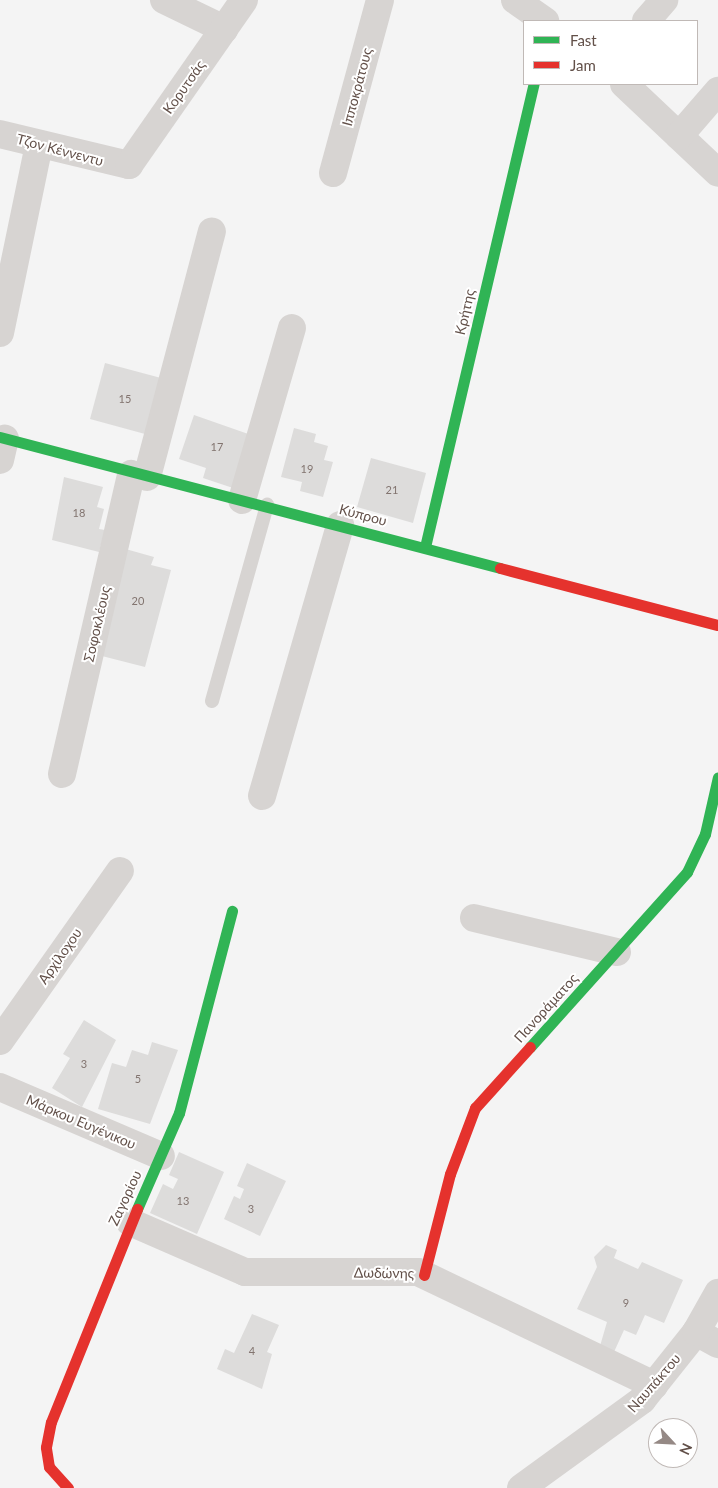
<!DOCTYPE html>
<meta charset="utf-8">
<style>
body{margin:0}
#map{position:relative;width:718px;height:1488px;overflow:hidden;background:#f4f4f4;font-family:Lato,sans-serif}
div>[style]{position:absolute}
.building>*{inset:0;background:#dddcdb}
.lane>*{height:14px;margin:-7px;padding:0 7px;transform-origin:7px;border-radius:7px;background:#d7d4d2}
.street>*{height:28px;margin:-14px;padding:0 14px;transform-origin:14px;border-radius:14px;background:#d7d4d2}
.fast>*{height:11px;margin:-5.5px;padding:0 5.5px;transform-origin:5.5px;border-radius:5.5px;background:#30b455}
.jam>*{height:11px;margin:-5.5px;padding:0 5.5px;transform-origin:5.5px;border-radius:5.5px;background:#e5322d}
span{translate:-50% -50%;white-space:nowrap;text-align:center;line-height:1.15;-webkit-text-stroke:4px #fff;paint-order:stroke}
.number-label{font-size:11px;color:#82746f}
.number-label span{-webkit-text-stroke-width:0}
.street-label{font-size:14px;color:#625049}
.legend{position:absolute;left:523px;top:20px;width:175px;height:65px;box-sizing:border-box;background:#fff;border:1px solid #c0b9b6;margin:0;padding:6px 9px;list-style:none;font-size:15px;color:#625049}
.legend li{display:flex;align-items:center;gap:10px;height:25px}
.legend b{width:25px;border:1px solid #c0b9b6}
.north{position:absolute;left:648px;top:1418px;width:50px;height:50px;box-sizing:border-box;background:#fff;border:1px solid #c0b9b6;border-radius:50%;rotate:115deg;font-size:14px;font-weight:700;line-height:20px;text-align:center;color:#625049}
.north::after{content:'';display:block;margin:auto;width:18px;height:22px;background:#958985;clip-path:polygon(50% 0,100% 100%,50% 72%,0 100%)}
</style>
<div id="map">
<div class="building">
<i style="clip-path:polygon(105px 363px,161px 378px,145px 434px,90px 419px)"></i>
<i style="clip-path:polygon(194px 415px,254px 436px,236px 489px,203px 478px,206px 468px,179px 459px)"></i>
<i style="clip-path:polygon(294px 428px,316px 434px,314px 442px,328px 446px,324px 460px,333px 462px,323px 497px,300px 491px,302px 482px,281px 477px)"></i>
<i style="clip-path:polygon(371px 458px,426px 473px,413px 523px,357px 507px)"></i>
<i style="clip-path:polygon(64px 477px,103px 487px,97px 507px,104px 509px,99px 529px,105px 530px,99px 552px,52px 540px)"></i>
<i style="clip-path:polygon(122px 548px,154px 557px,151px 565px,171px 570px,145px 667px,94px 654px)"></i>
<i style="clip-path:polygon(84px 1020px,116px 1040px,82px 1107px,52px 1088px,70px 1058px,63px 1054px)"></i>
<i style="clip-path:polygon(152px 1042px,178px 1050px,150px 1124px,98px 1109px,112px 1063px,126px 1067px,132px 1050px,148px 1055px)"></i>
<i style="clip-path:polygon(179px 1152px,224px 1172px,197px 1234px,150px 1213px,163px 1184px,173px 1189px,178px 1179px,169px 1175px)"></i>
<i style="clip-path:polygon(247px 1163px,286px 1181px,260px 1236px,224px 1219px,234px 1196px,240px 1199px,244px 1189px,237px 1186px)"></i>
<i style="clip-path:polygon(606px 1245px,617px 1250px,614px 1258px,638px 1269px,642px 1262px,683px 1280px,664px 1323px,645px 1315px,636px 1335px,624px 1330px,614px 1352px,600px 1346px,607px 1322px,577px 1309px,597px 1267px,594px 1257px)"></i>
<i style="clip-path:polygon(252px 1314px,279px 1325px,267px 1352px,272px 1354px,262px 1389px,217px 1369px,225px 1349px,234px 1353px)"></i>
</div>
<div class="lane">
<i style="left:212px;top:701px;width:204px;rotate:-74.3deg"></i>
</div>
<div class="street">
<i style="left:164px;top:0;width:67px;rotate:25.8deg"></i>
<i style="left:515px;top:0;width:37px;rotate:35deg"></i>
<i style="left:646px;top:21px;width:28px;rotate:-49deg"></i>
<i style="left:624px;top:84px;width:129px;rotate:43.4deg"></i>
<i style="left:0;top:134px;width:133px;rotate:13.5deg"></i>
<i style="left:129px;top:165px;width:201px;rotate:-55.1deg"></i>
<i style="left:679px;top:136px;width:60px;rotate:-49.1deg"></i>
<i style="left:333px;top:173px;width:179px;rotate:-74.8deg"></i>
<i style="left:0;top:333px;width:193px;rotate:-78.3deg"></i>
<i style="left:0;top:460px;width:22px;rotate:-77deg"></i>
<i style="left:147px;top:477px;width:254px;rotate:-75.2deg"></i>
<i style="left:242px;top:500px;width:179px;rotate:-73.8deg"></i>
<i style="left:62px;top:774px;width:308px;rotate:-77deg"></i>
<i style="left:262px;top:796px;width:282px;rotate:-73.9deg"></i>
<i style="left:474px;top:918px;width:147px;rotate:13.4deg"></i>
<i style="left:0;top:1041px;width:208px;rotate:-54.8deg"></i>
<i style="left:0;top:1087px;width:175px;rotate:23.2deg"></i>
<i style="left:130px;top:1222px;width:125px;rotate:23.5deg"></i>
<i style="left:245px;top:1272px;width:173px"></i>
<i style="left:418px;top:1272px;width:262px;rotate:25.6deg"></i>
<i style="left:696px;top:1332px;width:25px;rotate:29deg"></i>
<i style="left:521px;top:1488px;width:150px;rotate:-36deg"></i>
<i style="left:642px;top:1400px;width:87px;rotate:-51.5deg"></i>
<i style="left:696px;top:1332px;width:45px;rotate:-60.6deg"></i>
</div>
<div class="fast">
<i style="left:0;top:437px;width:517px;rotate:14.68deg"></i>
<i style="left:425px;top:547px;width:476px;rotate:-76.8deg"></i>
<i style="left:530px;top:1047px;width:235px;rotate:-48.1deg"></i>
<i style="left:687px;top:872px;width:42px;rotate:-64.7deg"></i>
<i style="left:705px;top:834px;width:58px;rotate:-77.2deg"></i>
<i style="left:137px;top:1209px;width:105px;rotate:-66.4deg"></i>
<i style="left:179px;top:1113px;width:209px;rotate:-75.3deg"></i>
</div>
<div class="jam">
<i style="left:500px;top:568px;width:225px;rotate:14.7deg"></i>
<i style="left:424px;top:1275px;width:104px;rotate:-75.6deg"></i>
<i style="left:450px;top:1174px;width:71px;rotate:-69.3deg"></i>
<i style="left:475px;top:1108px;width:82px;rotate:-48deg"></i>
<i style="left:68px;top:1488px;width:28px;rotate:-132deg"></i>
<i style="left:49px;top:1467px;width:20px;rotate:-99deg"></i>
<i style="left:46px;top:1447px;width:25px;rotate:-79deg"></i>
<i style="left:51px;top:1422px;width:230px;rotate:-68deg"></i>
</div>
<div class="number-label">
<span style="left:125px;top:399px">15</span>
<span style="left:217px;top:447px">17</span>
<span style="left:307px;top:469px">19</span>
<span style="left:392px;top:490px">21</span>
<span style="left:79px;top:513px">18</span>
<span style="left:138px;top:601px">20</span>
<span style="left:84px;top:1064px">3</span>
<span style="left:138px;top:1079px">5</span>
<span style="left:183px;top:1201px">13</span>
<span style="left:251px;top:1209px">3</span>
<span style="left:626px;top:1303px">9</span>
<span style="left:252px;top:1351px">4</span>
</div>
<div class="street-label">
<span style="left:184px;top:87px;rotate:-55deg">Κορυτσάς</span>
<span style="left:357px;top:87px;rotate:-75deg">Ιπποκράτους</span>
<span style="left:60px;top:150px;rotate:15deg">Τζον Κέννεντυ</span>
<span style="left:465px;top:312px;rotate:-77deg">Κρήτης</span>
<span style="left:363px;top:515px;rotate:15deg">Κύπρου</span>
<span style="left:97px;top:624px;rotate:-77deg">Σοφοκλέους</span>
<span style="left:60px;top:956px;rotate:-55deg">Αρχίλοχου</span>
<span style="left:546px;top:1008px;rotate:-48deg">Πανοράματος</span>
<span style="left:81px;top:1122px;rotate:23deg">Μάρκου Ευγένικου</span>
<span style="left:125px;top:1198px;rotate:-65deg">Ζαγορίου</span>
<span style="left:384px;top:1273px;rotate:1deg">Δωδώνης</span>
<span style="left:654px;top:1383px;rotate:-49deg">Ναυπάκτου</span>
</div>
<ul class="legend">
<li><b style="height:6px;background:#30b455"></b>Fast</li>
<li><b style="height:6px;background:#e5322d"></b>Jam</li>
</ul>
<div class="north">N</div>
</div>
